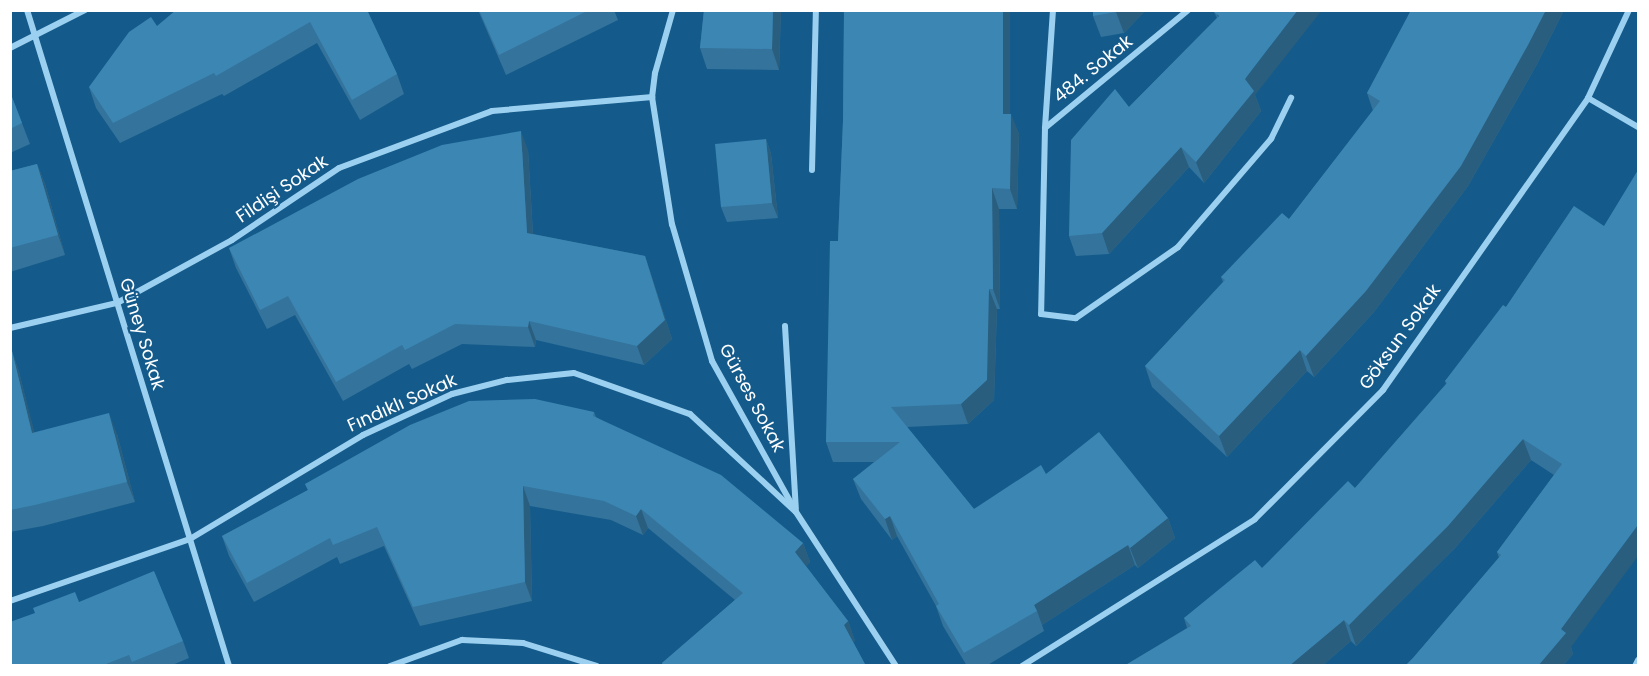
<!DOCTYPE html>
<meta charset="utf-8">
<style>
body{margin:0}
#map{position:relative;width:1649px;height:676px;overflow:hidden;background:#145b8b;font-family:Poppins,sans-serif}
div>[style]{position:absolute}
.minor>*{height:6px;margin:-3px;padding:0 3px;transform-origin:3px;border-radius:3px;background:#9cd0f0}
.wall>*{inset:0;background:#34739b}
.shaded-wall>*{inset:0;background:#2a5e7e}
.building>*{inset:0;background:#3c86b4}
span{translate:-50% -50%;white-space:nowrap;text-align:center;line-height:1.15;-webkit-text-stroke:4.5px #145b8b;paint-order:stroke}
.street-label{font-size:18px;color:#fff}
.frame{position:absolute;inset:0;border:12px solid #fff;pointer-events:none}
</style>
<div id="map">
<div class="minor">
<i style="left:27px;top:10px;width:686px;rotate:72.88deg"></i>
<i style="left:673px;top:10px;width:66px;rotate:105.9deg"></i>
<i style="left:655px;top:73px;width:24px;rotate:97deg"></i>
<i style="left:652px;top:97px;width:129px;rotate:81.1deg"></i>
<i style="left:672px;top:224px;width:143px;rotate:73.7deg"></i>
<i style="left:712px;top:361px;width:173px;rotate:60.9deg"></i>
<i style="left:796px;top:512px;width:184px;rotate:57deg"></i>
<i style="left:1053px;top:10px;width:118px;rotate:93.9deg"></i>
<i style="left:1045px;top:128px;width:186px;rotate:91.2deg"></i>
<i style="left:1041px;top:314px;width:35px;rotate:7deg"></i>
<i style="left:1076px;top:318px;width:124px;rotate:-34.8deg"></i>
<i style="left:1178px;top:247px;width:143px;rotate:-49.3deg"></i>
<i style="left:1271px;top:139px;width:46px;rotate:-64deg"></i>
<i style="left:10px;top:48px;width:84px;rotate:-26.9deg"></i>
<i style="left:1588px;top:98px;width:58px;rotate:30.1deg"></i>
<i style="left:1045px;top:128px;width:185px;rotate:-39.5deg"></i>
<i style="left:812px;top:170px;width:160px;rotate:-88.6deg"></i>
<i style="left:785px;top:326px;width:183px;rotate:86.6deg"></i>
<i style="left:10px;top:328px;width:110px;rotate:-13.2deg"></i>
<i style="left:117px;top:303px;width:131px;rotate:-28.7deg"></i>
<i style="left:232px;top:240px;width:129px;rotate:-33.9deg"></i>
<i style="left:339px;top:168px;width:163px;rotate:-20.4deg"></i>
<i style="left:492px;top:111px;width:161px;rotate:-5deg"></i>
<i style="left:10px;top:601px;width:190px;rotate:-19deg"></i>
<i style="left:190px;top:539px;width:202px;rotate:-31deg"></i>
<i style="left:363px;top:435px;width:98px;rotate:-24.7deg"></i>
<i style="left:452px;top:394px;width:57px;rotate:-14.3deg"></i>
<i style="left:507px;top:380px;width:67px;rotate:-6deg"></i>
<i style="left:574px;top:373px;width:123px;rotate:19.5deg"></i>
<i style="left:690px;top:414px;width:144px;rotate:42.8deg"></i>
<i style="left:390px;top:666px;width:77px;rotate:-19.9deg"></i>
<i style="left:462px;top:640px;width:61px;rotate:2.8deg"></i>
<i style="left:523px;top:643px;width:77px;rotate:17.3deg"></i>
<i style="left:1022px;top:666px;width:275px;rotate:-32.2deg"></i>
<i style="left:1255px;top:519px;width:182px;rotate:-45.2deg"></i>
<i style="left:1383px;top:390px;width:357px;rotate:-54.9deg"></i>
<i style="left:1588px;top:98px;width:97px;rotate:-65deg"></i>
<i style="left:1635px;top:666px;width:7px;rotate:-63deg"></i>
</div>
<div class="wall">
<i style="clip-path:polygon(367px 10px,397px 74px,404px 94px,360px 120px,317px 43px,224px 96px,222px 94px,120px 143px,96px 108px,89px 87px,157px 26px)"></i>
<i style="clip-path:polygon(478px 10px,614px 10px,618px 20px,506px 75px)"></i>
<i style="clip-path:polygon(704px 10px,781px 10px,779px 70px,707px 69px,700px 48px)"></i>
<i style="clip-path:polygon(843px 10px,1010px 10px,1010px 114px,1019px 134px,1017px 209px,999px 209px,1000px 309px,997px 309px,994px 400px,968px 424px,907px 427px,974px 509px,1046px 474px,1168px 518px,1175px 538px,1138px 568px,1135px 565px,1042px 625px,1044px 631px,986px 666px,967px 666px,943px 626px,936px 606px,897px 536px,892px 540px,861px 499px,853px 479px,874px 462px,833px 462px,826px 442px,838px 241px,843px 121px,844px 14px)"></i>
<i style="clip-path:polygon(1093px 10px,1146px 10px,1124px 33px,1101px 37px,1093px 16px)"></i>
<i style="clip-path:polygon(1215px 10px,1255px 95px,1261px 111px,1204px 183px,1189px 167px,1109px 254px,1076px 256px,1069px 236px,1129px 107px,1217px 18px,1214px 12px)"></i>
<i style="clip-path:polygon(1419px 10px,1564px 10px,1536px 66px,1468px 186px,1374px 312px,1314px 377px,1307px 371px,1227px 457px,1152px 387px,1145px 366px,1223px 282px,1221px 277px,1289px 219px,1373px 111px,1367px 93px)"></i>
<i style="clip-path:polygon(10px 92px,30px 144px,10px 153px)"></i>
<i style="clip-path:polygon(766px 139px,771px 154px,778px 218px,727px 222px,721px 207px)"></i>
<i style="clip-path:polygon(528px 150px,533px 234px,645px 256px,672px 339px,644px 365px,536px 340px,535px 347px,462px 344px,412px 369px,409px 364px,343px 401px,295px 315px,267px 329px,236px 268px,229px 248px)"></i>
<i style="clip-path:polygon(37px 164px,45px 184px,65px 255px,10px 272px,10px 171px)"></i>
<i style="clip-path:polygon(1574px 206px,1571px 647px,1573px 654px,1563px 666px,1405px 666px,1413px 658px,1499px 558px,1497px 552px,1554px 475px,1531px 460px,1456px 547px,1356px 646px,1351px 641px,1322px 666px,1124px 666px,1187px 628px,1184px 618px,1262px 568px,1355px 488px,1446px 384px,1445px 381px,1506px 307px)"></i>
<i style="clip-path:polygon(10px 351px,12px 351px,19px 372px,34px 433px,117px 434px,135px 502px,43px 526px,10px 532px)"></i>
<i style="clip-path:polygon(594px 412px,596px 417px,803px 543px,810px 562px,806px 566px,848px 621px,855px 641px,853px 642px,866px 666px,663px 666px,662px 663px,735px 600px,648px 528px,643px 535px,611px 520px,530px 506px,532px 601px,420px 626px,384px 546px,340px 564px,337px 557px,254px 602px,229px 556px,222px 536px,308px 490px,305px 484px)"></i>
<i style="clip-path:polygon(79px 602px,183px 641px,189px 658px,170px 666px,10px 666px)"></i>
</div>
<div class="shaded-wall">
<i style="clip-path:polygon(773px 10px,781px 10px,779px 70px,772px 49px)"></i>
<i style="clip-path:polygon(1003px 10px,1010px 10px,1010px 134px,1003px 114px)"></i>
<i style="clip-path:polygon(1118px 10px,1146px 10px,1124px 33px,1116px 12px)"></i>
<i style="clip-path:polygon(1298px 10px,1322px 10px,1255px 95px,1261px 111px,1204px 183px,1196px 162px,1245px 79px)"></i>
<i style="clip-path:polygon(1546px 10px,1564px 10px,1536px 66px,1468px 186px,1374px 312px,1314px 377px,1306px 356px)"></i>
<i style="clip-path:polygon(1011px 114px,1019px 134px,1017px 209px,1010px 189px)"></i>
<i style="clip-path:polygon(521px 131px,528px 150px,534px 252px,527px 233px)"></i>
<i style="clip-path:polygon(766px 139px,771px 154px,778px 218px,772px 203px)"></i>
<i style="clip-path:polygon(1181px 147px,1189px 167px,1109px 254px,1102px 233px)"></i>
<i style="clip-path:polygon(37px 164px,45px 184px,65px 255px,58px 235px)"></i>
<i style="clip-path:polygon(992px 188px,999px 209px,1000px 309px,993px 289px)"></i>
<i style="clip-path:polygon(645px 256px,672px 339px,644px 365px,637px 346px)"></i>
<i style="clip-path:polygon(989px 289px,997px 309px,994px 400px,968px 424px,961px 404px)"></i>
<i style="clip-path:polygon(529px 321px,536px 340px,535px 347px,528px 327px)"></i>
<i style="clip-path:polygon(1300px 350px,1307px 371px,1227px 457px,1219px 436px)"></i>
<i style="clip-path:polygon(12px 351px,19px 372px,40px 454px,32px 433px)"></i>
<i style="clip-path:polygon(109px 413px,117px 434px,135px 502px,127px 482px)"></i>
<i style="clip-path:polygon(1523px 439px,1531px 460px,1456px 547px,1356px 646px,1349px 625px)"></i>
<i style="clip-path:polygon(523px 486px,530px 506px,532px 601px,525px 582px)"></i>
<i style="clip-path:polygon(641px 509px,648px 528px,643px 535px,636px 516px)"></i>
<i style="clip-path:polygon(890px 516px,897px 536px,892px 540px,885px 519px)"></i>
<i style="clip-path:polygon(1168px 518px,1175px 538px,1138px 568px,1130px 548px)"></i>
<i style="clip-path:polygon(1638px 525px,1638px 556px,1571px 647px,1573px 654px,1563px 666px,1538px 666px,1561px 629px)"></i>
<i style="clip-path:polygon(803px 543px,810px 562px,802px 571px,795px 552px)"></i>
<i style="clip-path:polygon(1128px 545px,1135px 565px,1042px 625px,1037px 611px,1034px 605px)"></i>
<i style="clip-path:polygon(1344px 620px,1351px 641px,1322px 666px,1289px 666px)"></i>
<i style="clip-path:polygon(848px 621px,855px 641px,851px 644px,844px 625px)"></i>
</div>
<div class="building">
<i style="clip-path:polygon(176px 10px,367px 10px,397px 74px,352px 100px,310px 22px,216px 76px,214px 73px,113px 123px,89px 87px,129px 32px,151px 17px,157px 26px)"></i>
<i style="clip-path:polygon(479px 10px,589px 10px,499px 55px)"></i>
<i style="clip-path:polygon(704px 10px,773px 10px,772px 49px,700px 48px)"></i>
<i style="clip-path:polygon(844px 10px,1003px 10px,1003px 114px,1011px 114px,1010px 189px,992px 188px,993px 289px,989px 289px,987px 380px,961px 404px,891px 407px,974px 509px,1041px 465px,1046px 474px,1099px 432px,1168px 518px,1130px 548px,1128px 545px,1034px 605px,1037px 611px,964px 653px,936px 606px,939px 604px,890px 516px,885px 519px,853px 479px,900px 442px,826px 442px,830px 241px,838px 241px,843px 121px)"></i>
<i style="clip-path:polygon(1093px 10px,1118px 10px,1116px 12px,1093px 16px)"></i>
<i style="clip-path:polygon(1215px 10px,1298px 10px,1245px 79px,1254px 91px,1196px 162px,1181px 147px,1102px 233px,1069px 236px,1071px 140px,1115px 89px,1129px 107px,1219px 16px,1214px 12px)"></i>
<i style="clip-path:polygon(1411px 10px,1417px 10px,1419px 12px,1419px 10px,1546px 10px,1528px 45px,1461px 166px,1366px 291px,1306px 356px,1300px 350px,1219px 436px,1145px 366px,1225px 280px,1221px 277px,1282px 213px,1289px 219px,1380px 101px,1367px 93px)"></i>
<i style="clip-path:polygon(10px 92px,22px 123px,10px 129px)"></i>
<i style="clip-path:polygon(521px 131px,527px 233px,645px 256px,665px 320px,637px 346px,529px 321px,528px 327px,455px 324px,405px 350px,402px 345px,336px 382px,288px 296px,260px 310px,229px 248px,358px 179px,442px 145px)"></i>
<i style="clip-path:polygon(766px 139px,772px 203px,721px 207px,715px 144px)"></i>
<i style="clip-path:polygon(37px 164px,58px 235px,10px 248px,10px 171px)"></i>
<i style="clip-path:polygon(1638px 170px,1638px 525px,1561px 629px,1566px 633px,1538px 666px,1405px 666px,1413px 658px,1501px 555px,1497px 552px,1562px 464px,1523px 439px,1448px 526px,1349px 625px,1344px 620px,1289px 666px,1124px 666px,1191px 626px,1184px 618px,1255px 560px,1262px 568px,1348px 481px,1355px 488px,1447px 383px,1445px 381px,1503px 305px,1506px 307px,1574px 206px,1604px 226px)"></i>
<i style="clip-path:polygon(10px 351px,12px 351px,32px 433px,109px 413px,127px 482px,35px 505px,10px 510px)"></i>
<i style="clip-path:polygon(535px 399px,594px 412px,593px 416px,721px 475px,803px 543px,795px 552px,848px 621px,844px 625px,866px 666px,664px 666px,662px 663px,743px 593px,641px 509px,636px 516px,604px 501px,523px 486px,525px 582px,413px 607px,377px 527px,333px 545px,330px 538px,247px 583px,222px 536px,308px 490px,305px 484px,410px 425px,469px 401px)"></i>
<i style="clip-path:polygon(154px 571px,183px 641px,132px 662px,129px 655px,101px 666px,10px 666px,10px 622px,35px 613px,33px 608px,75px 592px,79px 602px)"></i>
</div>
<div class="street-label">
<span style="left:1093px;top:69px;rotate:-39deg">484. Sokak</span>
<span style="left:282px;top:189px;rotate:-34deg">Fildişi Sokak</span>
<span style="left:142px;top:334px;rotate:73deg">Güney Sokak</span>
<span style="left:1400px;top:337px;rotate:-54deg">Göksun Sokak</span>
<span style="left:752px;top:398px;rotate:62deg">Gürses Sokak</span>
<span style="left:402px;top:403px;rotate:-24deg">Fındıklı Sokak</span>
</div>
<div class="frame"></div>
</div>
